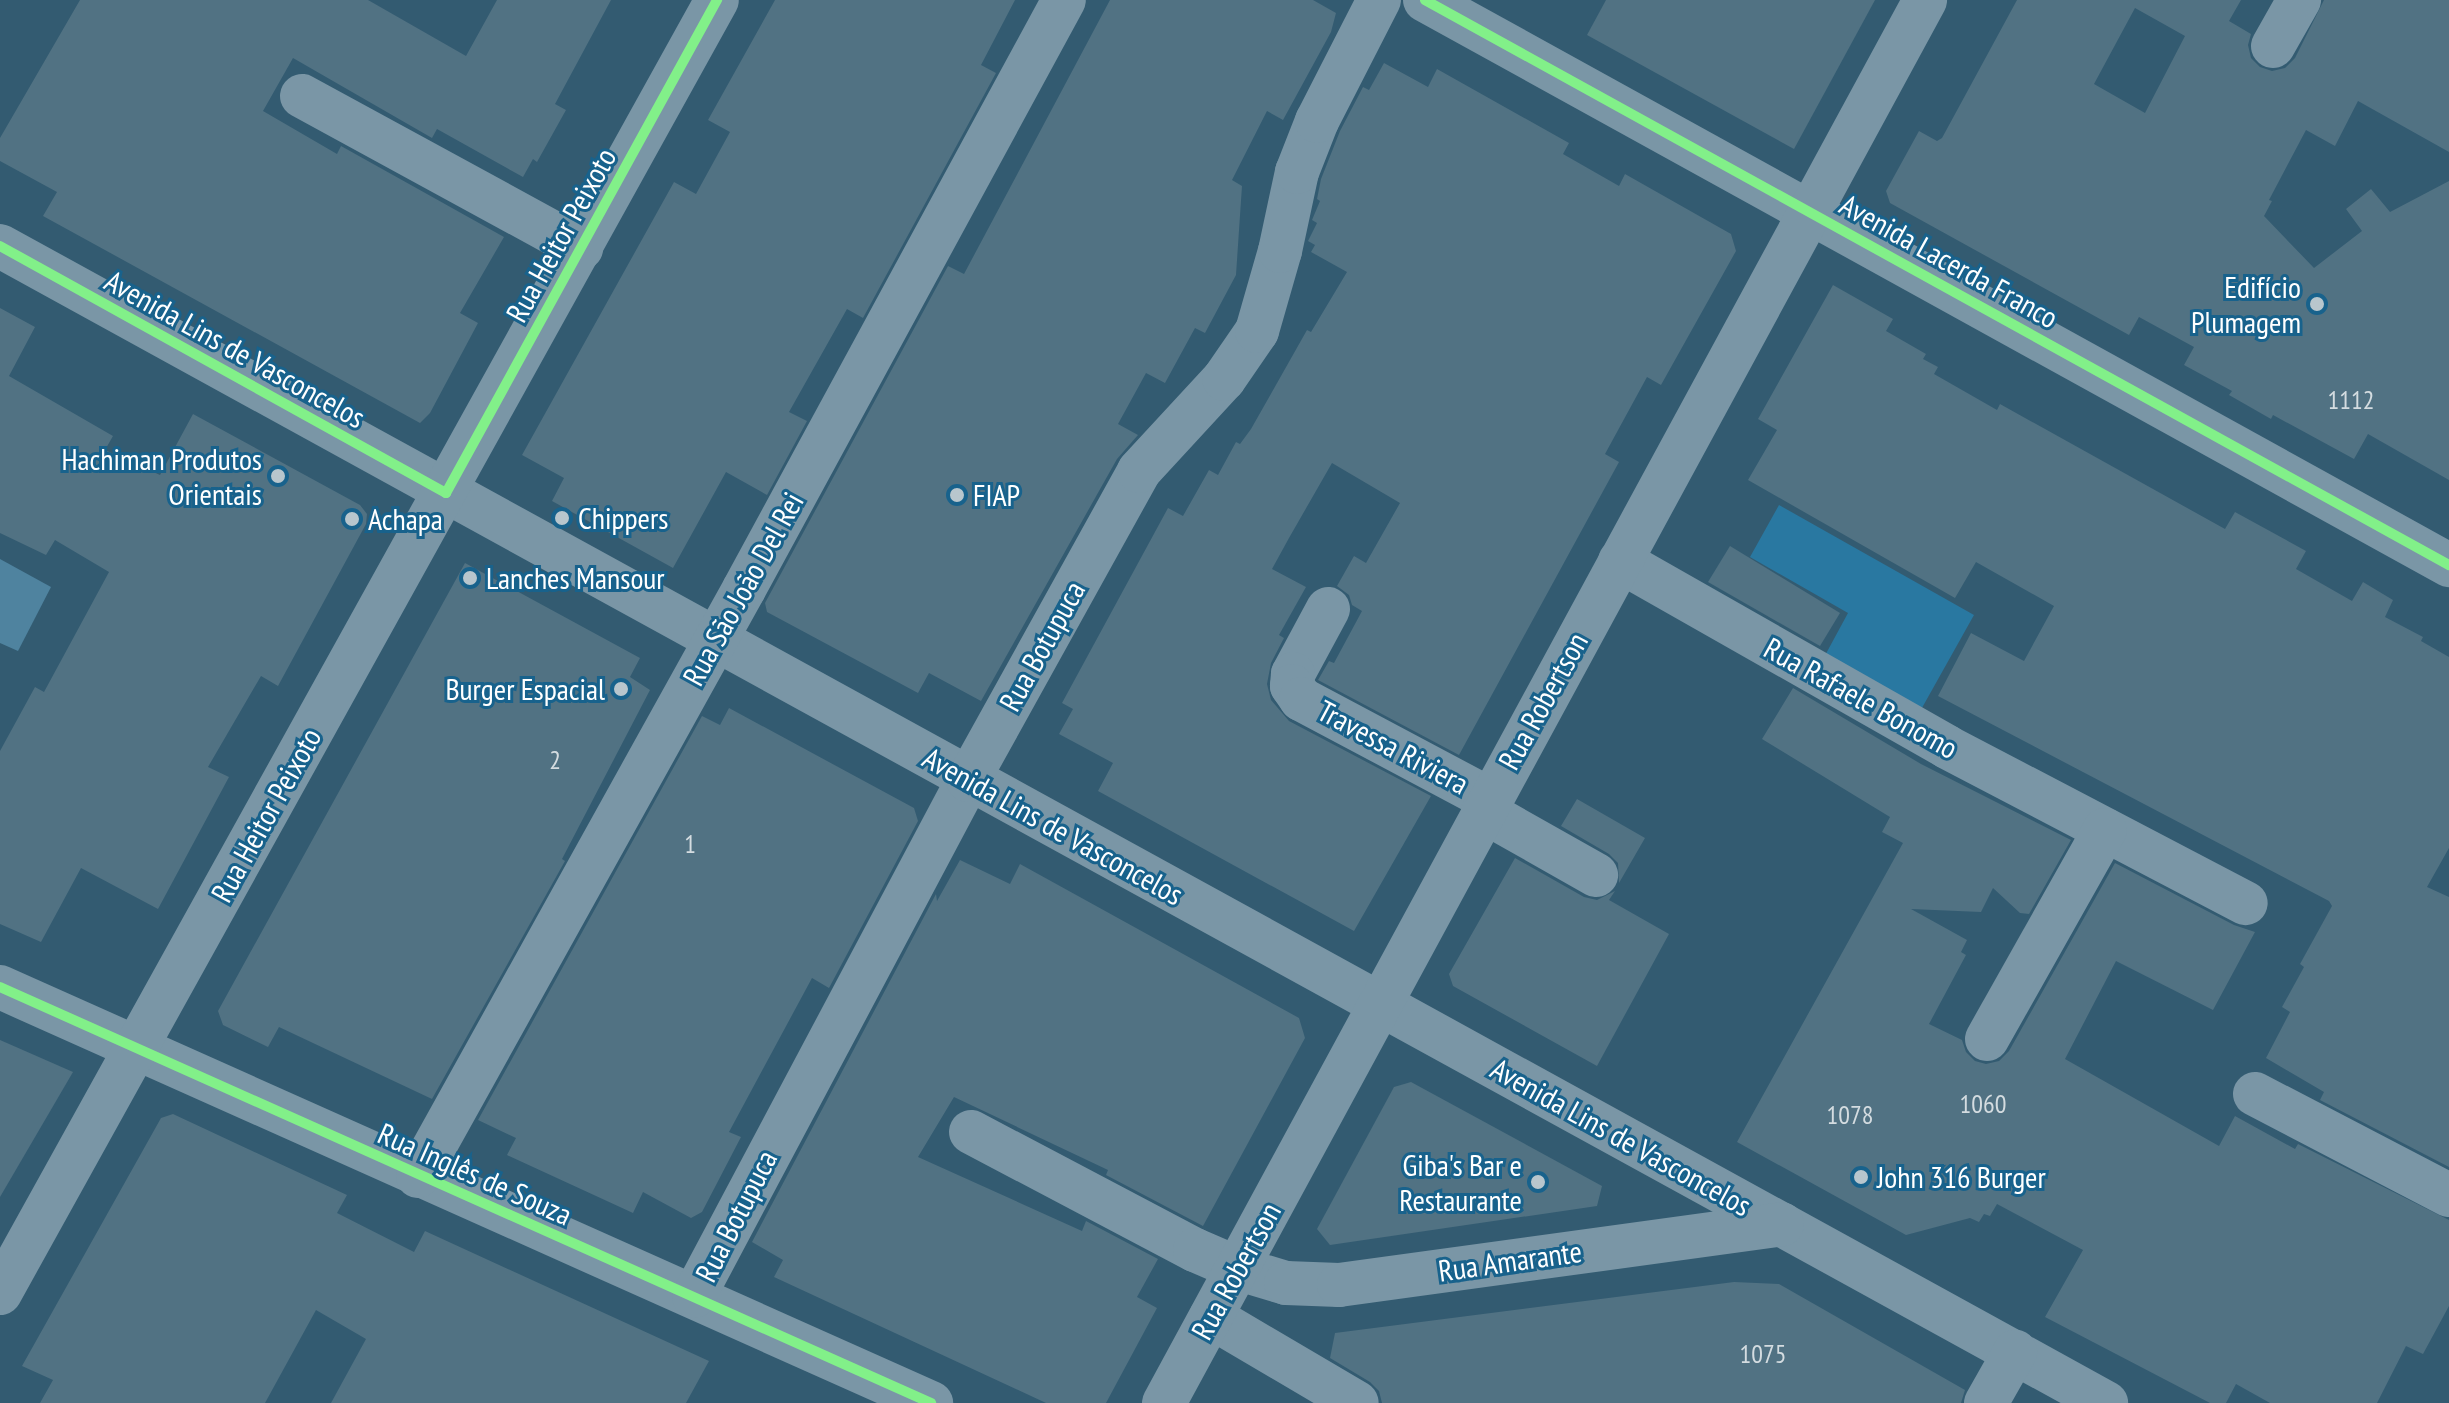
<!DOCTYPE html>
<meta charset="utf-8">
<style>
body{margin:0}
#map{position:relative;width:2449px;height:1403px;overflow:hidden;background:#335b71;font-family:"PT Sans Narrow",sans-serif}
div>[style]{position:absolute}
.green>*{inset:0;background:#2978a1}
.water>*{inset:0;background:#4f839f}
.building>*{inset:0;background:#517283}
.minor>*{height:44px;margin:-22px;padding:0 22px;transform-origin:22px;border-radius:22px;background:#7a96a6}
.cycleway>*{height:10px;margin:-5px;padding:0 5px;transform-origin:5px;border-radius:5px;background:#82f089}
.dots>*{width:22px;height:22px;translate:-50% -50%;box-sizing:border-box;border:4px solid #18628c;border-radius:50%}
span{translate:-50% -50%;white-space:nowrap;text-align:center;line-height:1.15;-webkit-text-stroke:6px #18628c;paint-order:stroke}
.number-label{font-size:26px;color:#d4dce0}
.number-label span{-webkit-text-stroke-width:0}
.street-label{font-size:30px;color:#fff}
.poi-label{font-size:30px;color:#fff}
.right{translate:-100% -50%;text-align:right}
.left{translate:0 -50%;text-align:left}
</style>
<div id="map">
<div class="green">
<i style="clip-path:polygon(1779px 505px,1974px 615px,1918px 715px,1822px 661px,1848px 613px,1750px 557px)"></i>
</div>
<div class="water">
<i style="clip-path:polygon(0 559px,51px 587px,18px 651px,0 643px)"></i>
</div>
<div class="building">
<i style="clip-path:polygon(80px 0,368px 0,466px 56px,497px 0,611px 0,555px 104px,566px 110px,537px 162px,533px 159px,523px 177px,437px 129px,432px 138px,293px 58px,263px 111px,337px 154px,341px 146px,504px 237px,460px 313px,478px 323px,430px 413px,420px 423px,43px 216px,57px 192px,0 161px,0 138px)"></i>
<i style="clip-path:polygon(775px 0,1015px 0,981px 65px,996px 73px,863px 318px,847px 309px,789px 412px,807px 421px,767px 495px,726px 472px,673px 568px,552px 501px,564px 478px,522px 455px,674px 182px,696px 194px,730px 132px,708px 120px)"></i>
<i style="clip-path:polygon(1110px 0,1313px 0,1336px 13px,1331px 32px,1283px 120px,1267px 111px,1232px 180px,1242px 186px,1236px 275px,1205px 333px,1195px 328px,1165px 383px,1146px 373px,1118px 424px,1138px 435px,1117px 459px,981px 701px,929px 673px,918px 693px,767px 612px,765px 603px,948px 266px,964px 274px)"></i>
<i style="clip-path:polygon(1606px 0,1875px 0,1794px 149px,1587px 35px)"></i>
<i style="clip-path:polygon(evenodd,2017px 0,2241px 0,2229px 21px,2251px 34px,2248px 45px,2251px 58px,2260px 67px,2272px 71px,2285px 68px,2295px 58px,2324px 0,2449px 0,2449px 152px,2358px 101px,2335px 146px,2306px 130px,2269px 200px,2272px 201px,2264px 216px,2314px 268px,2362px 231px,2346px 209px,2371px 189px,2390px 212px,2449px 181px,2449px 480px,2368px 434px,2354px 459px,2273px 415px,2271px 419px,2229px 395px,2232px 391px,2184px 365px,2194px 347px,2139px 317px,2129px 335px,1890px 203px,1886px 191px,1919px 131px,1937px 141px,1942px 138px,2017px 0,2135px 8px,2185px 36px,2145px 113px,2094px 84px,2135px 8px)"></i>
<i style="clip-path:polygon(1384px 63px,1428px 87px,1437px 69px,1569px 143px,1563px 154px,1619px 186px,1625px 174px,1731px 234px,1736px 251px,1661px 385px,1647px 377px,1605px 454px,1619px 462px,1459px 755px,1318px 680px,1329px 661px,1334px 663px,1362px 611px,1352px 605px,1349px 595px,1337px 586px,1354px 556px,1366px 563px,1400px 503px,1332px 463px,1289px 538px,1272px 569px,1306px 587px,1279px 635px,1284px 638px,1271px 663px,1267px 684px,1271px 700px,1289px 721px,1431px 796px,1354px 931px,1098px 791px,1113px 763px,1059px 734px,1073px 709px,1062px 703px,1168px 508px,1183px 516px,1209px 470px,1218px 475px,1236px 442px,1240px 444px,1251px 429px,1307px 330px,1311px 332px,1347px 272px,1311px 252px,1315px 245px,1308px 241px,1317px 223px,1312px 220px,1320px 201px,1317px 199px,1321px 179px,1340px 131px,1363px 87px,1369px 90px)"></i>
<i style="clip-path:polygon(1833px 285px,1893px 319px,1886px 331px,1926px 354px,1923px 359px,1938px 367px,1934px 374px,1997px 410px,2000px 404px,2225px 529px,2235px 512px,2306px 551px,2296px 569px,2352px 601px,2363px 582px,2393px 600px,2385px 617px,2423px 637px,2421px 641px,2449px 657px,2449px 848px,2427px 887px,2449px 897px,2449px 1167px,2320px 1100px,2324px 1092px,2266px 1058px,2290px 1012px,2282px 1007px,2304px 967px,2300px 964px,2332px 906px,2329px 901px,1938px 696px,1971px 633px,2024px 661px,2054px 606px,1976px 562px,1955px 598px,1748px 480px,1777px 430px,1758px 419px)"></i>
<i style="clip-path:polygon(0 308px,35px 327px,9px 376px,113px 436px,105px 450px,160px 475px,193px 414px,360px 505px,367px 514px,366px 524px,278px 686px,261px 676px,208px 767px,229px 777px,158px 909px,81px 868px,41px 942px,0 924px,0 751px,35px 687px,44px 692px,109px 572px,55px 540px,46px 555px,0 533px)"></i>
<i style="clip-path:polygon(1730px 546px,1840px 613px,1820px 646px,1708px 582px)"></i>
<i style="clip-path:polygon(465px 563px,640px 658px,630px 677px,650px 690px,562px 859px,565px 861px,432px 1099px,279px 1027px,268px 1047px,223px 1025px,218px 1011px)"></i>
<i style="clip-path:polygon(1793px 688px,1921px 764px,2071px 840px,2029px 914px,2020px 913px,1993px 888px,1981px 912px,1911px 909px,1967px 940px,1961px 952px,1966px 955px,1929px 1024px,1962px 1040px,1966px 1052px,1975px 1061px,1986px 1064px,1999px 1061px,2009px 1051px,2115px 863px,2234px 925px,2255px 932px,2213px 1010px,2116px 961px,2065px 1059px,2219px 1146px,2235px 1116px,2295px 1149px,2298px 1144px,2449px 1220px,2449px 1306px,2423px 1354px,2406px 1346px,2377px 1403px,2270px 1403px,2236px 1384px,2226px 1403px,2210px 1403px,2045px 1317px,2083px 1250px,1997px 1204px,1990px 1216px,1984px 1214px,1979px 1222px,1970px 1218px,1906px 1235px,1737px 1142px,1903px 843px,1882px 832px,1890px 817px,1762px 739px)"></i>
<i style="clip-path:polygon(729px 708px,914px 808px,918px 821px,829px 988px,812px 978px,729px 1132px,741px 1137px,702px 1212px,691px 1218px,643px 1192px,633px 1213px,507px 1155px,516px 1138px,478px 1120px,702px 716px,720px 725px)"></i>
<i style="clip-path:polygon(1577px 799px,1645px 838px,1619px 883px,1618px 863px,1609px 854px,1561px 826px)"></i>
<i style="clip-path:polygon(1515px 858px,1584px 897px,1597px 900px,1615px 891px,1609px 900px,1669px 934px,1597px 1066px,1453px 986px,1449px 974px)"></i>
<i style="clip-path:polygon(960px 860px,1010px 884px,1020px 864px,1299px 1018px,1305px 1038px,1203px 1226px,1106px 1175px,1108px 1170px,954px 1097px,918px 1157px,1082px 1231px,1086px 1221px,1158px 1259px,1137px 1297px,1157px 1308px,1106px 1403px,1046px 1403px,774px 1277px,783px 1260px,752px 1242px,936px 894px,937px 901px)"></i>
<i style="clip-path:polygon(0 1040px,73px 1072px,0 1197px)"></i>
<i style="clip-path:polygon(1411px 1082px,1602px 1186px,1597px 1206px,1330px 1245px,1317px 1229px,1394px 1087px)"></i>
<i style="clip-path:polygon(173px 1114px,347px 1195px,337px 1213px,414px 1252px,425px 1231px,709px 1361px,686px 1403px,331px 1403px,366px 1339px,316px 1310px,265px 1403px,40px 1403px,53px 1380px,22px 1366px,161px 1118px)"></i>
<i style="clip-path:polygon(1734px 1282px,1779px 1284px,1965px 1390px,1961px 1403px,1382px 1403px,1379px 1391px,1370px 1382px,1330px 1358px,1335px 1333px)"></i>
</div>
<div class="minor">
<i style="left:1425px;top:0;width:1170px;rotate:28.89deg"></i>
<i style="left:2273px;top:46px;width:53px;rotate:-60.5deg"></i>
<i style="left:302px;top:96px;width:318px;rotate:28.6deg"></i>
<i style="left:0;top:246px;width:2403px;rotate:28.78deg"></i>
<i style="left:1620px;top:561px;width:376px;rotate:29.6deg"></i>
<i style="left:1947px;top:747px;width:337px;rotate:27.6deg"></i>
<i style="left:1328px;top:609px;width:74px;rotate:118.3deg"></i>
<i style="left:1293px;top:674px;width:12px;rotate:95deg"></i>
<i style="left:1292px;top:686px;width:16px;rotate:55deg"></i>
<i style="left:1301px;top:699px;width:213px;rotate:28deg"></i>
<i style="left:1483px;top:811px;width:130px;rotate:29.5deg"></i>
<i style="left:0;top:987px;width:1020px;rotate:24.08deg"></i>
<i style="left:1987px;top:1039px;width:240px;rotate:-60.6deg"></i>
<i style="left:2255px;top:1094px;width:219px;rotate:27.5deg"></i>
<i style="left:971px;top:1132px;width:253px;rotate:27.8deg"></i>
<i style="left:1195px;top:1250px;width:48px;rotate:23.4deg"></i>
<i style="left:1239px;top:1269px;width:49px;rotate:16.6deg"></i>
<i style="left:1286px;top:1283px;width:53px;rotate:2.2deg"></i>
<i style="left:1339px;top:1285px;width:447px;rotate:-7.8deg"></i>
<i style="left:418px;top:1176px;width:671px;rotate:-60.95deg"></i>
<i style="left:744px;top:589px;width:670px;rotate:-61.49deg"></i>
<i style="left:0;top:1293px;width:1478px;rotate:-60.99deg"></i>
<i style="left:694px;top:1296px;width:584px;rotate:-62.03deg"></i>
<i style="left:968px;top:780px;width:353px;rotate:-61deg"></i>
<i style="left:1139px;top:471px;width:125px;rotate:-47.3deg"></i>
<i style="left:1224px;top:379px;width:58px;rotate:-55.5deg"></i>
<i style="left:1257px;top:331px;width:83px;rotate:-74deg"></i>
<i style="left:1280px;top:251px;width:81px;rotate:-77.9deg"></i>
<i style="left:1297px;top:172px;width:55px;rotate:-68.6deg"></i>
<i style="left:1317px;top:121px;width:136px;rotate:-62.9deg"></i>
<i style="left:1211px;top:1317px;width:169px;rotate:30.5deg"></i>
<i style="left:1164px;top:1403px;width:1596px;rotate:-61.52deg"></i>
<i style="left:1986px;top:1403px;width:59px;rotate:-60.4deg"></i>
</div>
<div class="cycleway">
<i style="left:1425px;top:0;width:1170px;rotate:28.89deg"></i>
<i style="left:0;top:246px;width:510px;rotate:28.98deg"></i>
<i style="left:446px;top:493px;width:563px;rotate:-61.2deg"></i>
<i style="left:0;top:987px;width:1020px;rotate:24.08deg"></i>
</div>
<div class="dots">
<i style="left:2317px;top:304px;background:#b8c6cd"></i>
<i style="left:278px;top:476px;background:#b8c6cd"></i>
<i style="left:957px;top:495px;background:#b8c6cd"></i>
<i style="left:562px;top:518px;background:#b8c6cd"></i>
<i style="left:352px;top:519px;background:#b8c6cd"></i>
<i style="left:470px;top:578px;background:#b8c6cd"></i>
<i style="left:621px;top:689px;background:#b8c6cd"></i>
<i style="left:1861px;top:1177px;background:#b8c6cd"></i>
<i style="left:1538px;top:1182px;background:#b8c6cd"></i>
</div>
<div class="number-label">
<span style="left:2351px;top:400px">1112</span>
<span style="left:555px;top:760px">2</span>
<span style="left:690px;top:844px">1</span>
<span style="left:1983px;top:1104px">1060</span>
<span style="left:1850px;top:1115px">1078</span>
<span style="left:1763px;top:1354px">1075</span>
</div>
<div class="street-label">
<span style="left:561px;top:235px;rotate:-61deg">Rua Heitor Peixoto</span>
<span style="left:1949px;top:261px;rotate:29deg">Avenida Lacerda Franco</span>
<span style="left:235px;top:349px;rotate:29deg">Avenida Lins de Vasconcelos</span>
<span style="left:743px;top:589px;rotate:-61deg">Rua São João Del Rei</span>
<span style="left:1042px;top:646px;rotate:-61deg">Rua Botupuca</span>
<span style="left:1861px;top:698px;rotate:29deg">Rua Rafaele Bonomo</span>
<span style="left:1543px;top:701px;rotate:-61deg">Rua Robertson</span>
<span style="left:1393px;top:747px;rotate:28deg">Travessa Riviera</span>
<span style="left:266px;top:815px;rotate:-61deg">Rua Heitor Peixoto</span>
<span style="left:1053px;top:826px;rotate:29deg">Avenida Lins de Vasconcelos</span>
<span style="left:1621px;top:1137px;rotate:29deg">Avenida Lins de Vasconcelos</span>
<span style="left:475px;top:1174px;rotate:24deg">Rua Inglês de Souza</span>
<span style="left:736px;top:1216px;rotate:-63deg">Rua Botupuca</span>
<span style="left:1510px;top:1261px;rotate:-8deg">Rua Amarante</span>
<span style="left:1236px;top:1271px;rotate:-61deg">Rua Robertson</span>
</div>
<div class="poi-label">
<span class="right" style="left:2301px;top:304px">Edifício<br>Plumagem</span>
<span class="right" style="left:262px;top:476px">Hachiman Produtos<br>Orientais</span>
<span class="left" style="left:973px;top:495px">FIAP</span>
<span class="left" style="left:578px;top:518px">Chippers</span>
<span class="left" style="left:368px;top:519px">Achapa</span>
<span class="left" style="left:486px;top:578px">Lanches Mansour</span>
<span class="right" style="left:605px;top:689px">Burger Espacial</span>
<span class="right" style="left:1522px;top:1182px">Giba's Bar e<br>Restaurante</span>
<span class="left" style="left:1877px;top:1177px">John 316 Burger</span>
</div>
</div>
